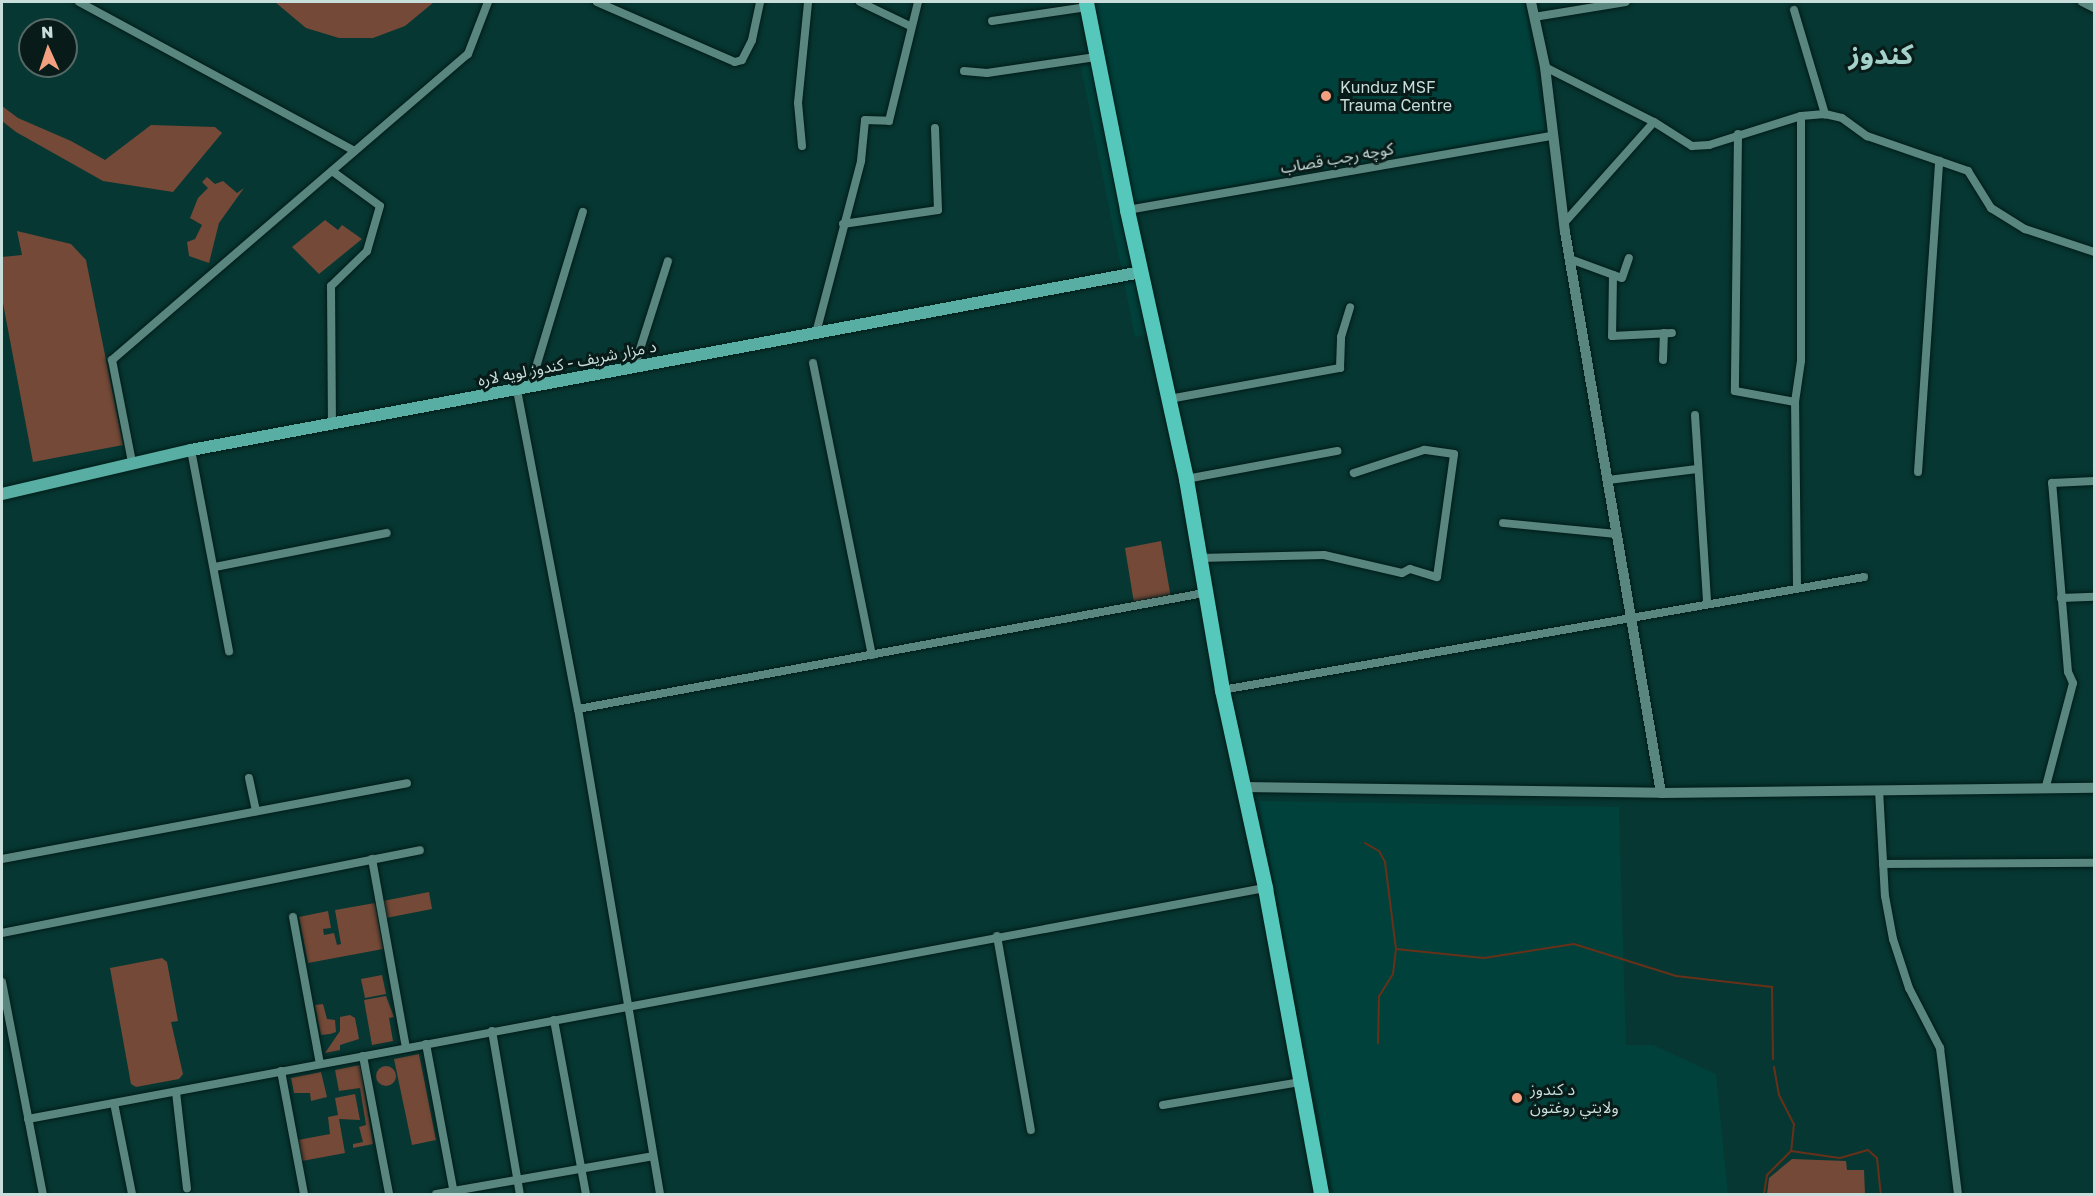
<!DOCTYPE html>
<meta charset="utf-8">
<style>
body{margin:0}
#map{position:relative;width:2096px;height:1196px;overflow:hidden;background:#073732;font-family:"Golos Text","Noto Sans Arabic",sans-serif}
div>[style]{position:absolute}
.built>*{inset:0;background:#01413b}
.green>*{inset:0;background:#744937}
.round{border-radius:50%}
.stream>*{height:2px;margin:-1px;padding:0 1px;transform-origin:1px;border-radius:1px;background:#673119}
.roads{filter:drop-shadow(0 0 2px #001c19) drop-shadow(0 0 2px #001c19)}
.street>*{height:8px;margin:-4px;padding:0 4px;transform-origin:4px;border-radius:4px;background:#5a8680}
.secondary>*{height:10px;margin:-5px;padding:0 5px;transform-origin:5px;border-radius:5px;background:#5a8680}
.primary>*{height:12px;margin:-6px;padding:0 6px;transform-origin:6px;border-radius:6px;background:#58aea3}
.highway>*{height:15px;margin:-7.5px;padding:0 7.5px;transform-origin:7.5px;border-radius:7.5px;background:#56c8bb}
.dots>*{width:16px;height:16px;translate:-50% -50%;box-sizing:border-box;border:3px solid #091b18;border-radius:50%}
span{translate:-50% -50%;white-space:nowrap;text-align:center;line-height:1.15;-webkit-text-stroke:6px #091b18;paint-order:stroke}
.poi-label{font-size:16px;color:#c7deda}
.left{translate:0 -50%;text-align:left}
.street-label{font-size:16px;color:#c7deda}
.town-label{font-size:28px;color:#a4d2cb;font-weight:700}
.frame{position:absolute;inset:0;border:3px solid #c7deda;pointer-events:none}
.north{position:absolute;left:18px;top:18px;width:60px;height:60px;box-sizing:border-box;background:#091b18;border:2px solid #556966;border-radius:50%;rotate:357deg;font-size:16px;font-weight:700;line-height:24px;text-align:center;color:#c7deda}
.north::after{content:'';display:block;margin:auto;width:21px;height:27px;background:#f2a07f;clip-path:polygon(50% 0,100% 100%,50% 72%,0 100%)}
</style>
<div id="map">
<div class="built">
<i style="clip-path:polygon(1095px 2px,1524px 2px,1545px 131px,1135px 202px,1161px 332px,1135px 337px,1081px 67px,1106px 61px)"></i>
<i style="clip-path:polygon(1259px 801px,1619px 807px,1626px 1045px,1653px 1045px,1716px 1074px,1728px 1194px,1334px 1194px)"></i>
</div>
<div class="green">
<i style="clip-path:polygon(275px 2px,434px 2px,405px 26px,373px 38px,339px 38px,306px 28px)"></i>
<i style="clip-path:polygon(2px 106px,18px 118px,71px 141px,105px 160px,151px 125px,215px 127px,222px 133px,173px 192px,103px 181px,16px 132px,2px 121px)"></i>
<i style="clip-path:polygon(207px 177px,215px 184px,223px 181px,237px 193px,244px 188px,219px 223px,209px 263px,189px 256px,187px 242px,195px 239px,202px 225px,190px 218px,198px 198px,208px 188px,202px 182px)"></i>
<i style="clip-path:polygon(325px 220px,338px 230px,342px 225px,362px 239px,319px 274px,292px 247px)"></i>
<i style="clip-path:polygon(17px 231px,71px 244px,86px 260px,123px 445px,33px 462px,2px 298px,2px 257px,22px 255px)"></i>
<i style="clip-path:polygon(1161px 541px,1171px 598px,1134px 603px,1125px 548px)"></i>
<i style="clip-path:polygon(429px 892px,432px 909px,386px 918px,383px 901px)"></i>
<i style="clip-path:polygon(375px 903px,383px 949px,308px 963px,299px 917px,328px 911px,331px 928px,323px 929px,324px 935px,334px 933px,337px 945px,341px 944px,335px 910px)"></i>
<i style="clip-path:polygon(162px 958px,167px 962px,178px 1021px,171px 1022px,183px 1074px,179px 1079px,136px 1087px,131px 1084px,110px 968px)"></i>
<i style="clip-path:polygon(382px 975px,386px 994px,365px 998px,361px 979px)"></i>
<i style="clip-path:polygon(386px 996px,394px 1017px,389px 1018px,393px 1041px,372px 1045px,364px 1000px)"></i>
<i style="clip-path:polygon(323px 1004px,327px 1019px,335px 1020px,336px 1032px,330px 1034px,321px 1035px,315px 1005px)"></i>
<i style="clip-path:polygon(350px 1015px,355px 1018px,359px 1039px,340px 1045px,340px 1050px,325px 1053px,340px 1031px,340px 1017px)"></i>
<i style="clip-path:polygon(419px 1054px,436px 1140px,412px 1145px,394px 1059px)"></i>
<i style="clip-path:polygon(360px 1065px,373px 1144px,353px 1148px,353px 1144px,363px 1142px,359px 1127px,366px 1125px,360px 1088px,339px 1091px,335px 1070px)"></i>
<i class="round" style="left:376px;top:1066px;width:20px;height:20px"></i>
<i style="clip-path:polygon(321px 1072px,327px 1097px,311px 1101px,310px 1093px,294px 1093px,291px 1078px)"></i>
<i style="clip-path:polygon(355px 1094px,360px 1120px,339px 1119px,345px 1153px,302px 1161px,298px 1140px,330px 1134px,328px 1117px,338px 1115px,335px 1098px)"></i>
<i style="clip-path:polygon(1792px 1159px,1846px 1161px,1847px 1170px,1864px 1170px,1865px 1194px,1767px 1194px,1769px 1178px)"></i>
</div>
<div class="stream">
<i style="left:1365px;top:843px;width:16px;rotate:30deg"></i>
<i style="left:1379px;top:851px;width:13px;rotate:61deg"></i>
<i style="left:1385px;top:862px;width:88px;rotate:82.8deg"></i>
<i style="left:1396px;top:949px;width:25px;rotate:97deg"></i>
<i style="left:1393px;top:974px;width:26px;rotate:122deg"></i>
<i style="left:1379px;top:996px;width:47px;rotate:91.2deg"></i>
<i style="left:1396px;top:949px;width:88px;rotate:5.8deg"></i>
<i style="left:1484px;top:958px;width:91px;rotate:-8.8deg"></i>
<i style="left:1574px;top:944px;width:107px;rotate:17.4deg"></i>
<i style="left:1676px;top:976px;width:97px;rotate:6.5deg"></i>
<i style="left:1772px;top:987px;width:72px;rotate:89.2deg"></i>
<i style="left:1774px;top:1067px;width:28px;rotate:80deg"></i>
<i style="left:1779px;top:1095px;width:33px;rotate:63deg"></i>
<i style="left:1794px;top:1124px;width:27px;rotate:96deg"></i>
<i style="left:1791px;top:1151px;width:49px;rotate:8.1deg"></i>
<i style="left:1840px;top:1158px;width:29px;rotate:-16deg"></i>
<i style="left:1868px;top:1150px;width:12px;rotate:42deg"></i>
<i style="left:1877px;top:1158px;width:36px;rotate:84deg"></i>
<i style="left:1764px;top:1194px;width:19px;rotate:-81deg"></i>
<i style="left:1767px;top:1175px;width:34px;rotate:-45deg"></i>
</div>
<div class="roads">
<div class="street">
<i style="left:79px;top:2px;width:313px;rotate:28.4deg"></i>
<i style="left:597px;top:2px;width:150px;rotate:23.5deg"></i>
<i style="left:735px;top:62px;width:7px;rotate:-16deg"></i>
<i style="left:742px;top:60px;width:22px;rotate:-63deg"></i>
<i style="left:752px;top:40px;width:39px;rotate:-78deg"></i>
<i style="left:860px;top:2px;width:55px;rotate:25.6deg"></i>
<i style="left:2082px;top:2px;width:13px;rotate:27deg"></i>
<i style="left:1794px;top:10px;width:109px;rotate:73.4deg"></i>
<i style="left:1534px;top:17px;width:93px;rotate:-9.3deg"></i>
<i style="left:992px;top:21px;width:96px;rotate:-8.4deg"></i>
<i style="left:1545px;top:67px;width:122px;rotate:26.8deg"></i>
<i style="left:1654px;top:122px;width:45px;rotate:32.3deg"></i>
<i style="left:1692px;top:146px;width:17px;rotate:-3deg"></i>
<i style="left:1709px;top:145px;width:96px;rotate:-17.5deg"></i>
<i style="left:1801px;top:116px;width:24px;rotate:-5deg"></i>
<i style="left:1825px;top:114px;width:17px;rotate:13deg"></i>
<i style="left:1842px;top:118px;width:31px;rotate:36deg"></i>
<i style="left:1867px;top:136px;width:107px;rotate:19.1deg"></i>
<i style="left:1968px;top:171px;width:44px;rotate:58.1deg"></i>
<i style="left:1991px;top:208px;width:40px;rotate:32deg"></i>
<i style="left:2025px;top:229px;width:73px;rotate:18.4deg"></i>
<i style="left:964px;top:71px;width:23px;rotate:5deg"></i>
<i style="left:987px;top:73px;width:110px;rotate:-8.4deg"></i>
<i style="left:1738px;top:134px;width:257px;rotate:90.7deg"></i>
<i style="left:1735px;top:391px;width:61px;rotate:10.4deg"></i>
<i style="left:802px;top:146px;width:43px;rotate:-95.3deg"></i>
<i style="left:798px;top:103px;width:101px;rotate:-84.3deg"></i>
<i style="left:332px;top:171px;width:59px;rotate:36.1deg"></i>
<i style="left:380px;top:206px;width:47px;rotate:106.1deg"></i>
<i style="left:367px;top:251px;width:50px;rotate:135.8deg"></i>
<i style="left:331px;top:286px;width:139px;rotate:89.6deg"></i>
<i style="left:1127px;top:210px;width:432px;rotate:-9.9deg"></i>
<i style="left:1564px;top:223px;width:135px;rotate:-48.3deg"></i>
<i style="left:843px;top:224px;width:96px;rotate:-8.4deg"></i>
<i style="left:938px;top:210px;width:82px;rotate:-92.1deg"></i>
<i style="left:1570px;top:259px;width:55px;rotate:20.1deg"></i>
<i style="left:1622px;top:278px;width:21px;rotate:-71deg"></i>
<i style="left:1613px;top:275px;width:61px;rotate:90.9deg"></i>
<i style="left:1612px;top:336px;width:60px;rotate:-2.9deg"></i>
<i style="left:816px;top:333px;width:178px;rotate:-75.3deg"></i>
<i style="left:861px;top:161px;width:41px;rotate:-84.4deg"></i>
<i style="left:865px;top:120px;width:24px;rotate:2deg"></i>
<i style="left:889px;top:121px;width:122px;rotate:-76.3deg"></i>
<i style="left:1663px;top:360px;width:27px;rotate:-88deg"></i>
<i style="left:813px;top:363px;width:298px;rotate:78.6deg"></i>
<i style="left:634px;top:368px;width:112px;rotate:-72.4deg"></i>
<i style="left:530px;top:387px;width:183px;rotate:-73.2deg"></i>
<i style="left:517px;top:390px;width:325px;rotate:79.2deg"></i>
<i style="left:578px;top:709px;width:492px;rotate:80.4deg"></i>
<i style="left:1169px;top:399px;width:174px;rotate:-10.3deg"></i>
<i style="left:1340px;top:368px;width:31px;rotate:-88deg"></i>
<i style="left:1341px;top:337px;width:31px;rotate:-73deg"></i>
<i style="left:1695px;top:415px;width:188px;rotate:86.3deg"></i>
<i style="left:191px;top:450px;width:205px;rotate:79.3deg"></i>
<i style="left:132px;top:462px;width:104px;rotate:-101.1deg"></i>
<i style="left:112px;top:360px;width:469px;rotate:-40.7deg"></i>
<i style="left:468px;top:54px;width:56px;rotate:-69deg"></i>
<i style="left:1918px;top:472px;width:312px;rotate:-86.1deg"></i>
<i style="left:1186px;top:479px;width:154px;rotate:-10.5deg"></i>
<i style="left:1608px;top:480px;width:90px;rotate:-7deg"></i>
<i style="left:1503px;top:523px;width:115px;rotate:5.5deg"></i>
<i style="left:1199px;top:558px;width:125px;rotate:-1.4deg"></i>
<i style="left:1324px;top:555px;width:80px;rotate:13deg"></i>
<i style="left:1402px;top:573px;width:9px;rotate:-27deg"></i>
<i style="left:1410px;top:569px;width:28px;rotate:17deg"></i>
<i style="left:1437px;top:577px;width:124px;rotate:-82.1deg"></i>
<i style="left:1454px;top:454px;width:30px;rotate:-172deg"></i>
<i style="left:1424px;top:450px;width:74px;rotate:161.8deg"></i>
<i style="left:215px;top:567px;width:175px;rotate:-11.2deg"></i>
<i style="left:1797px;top:587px;width:185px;rotate:-90.6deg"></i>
<i style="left:1795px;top:402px;width:41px;rotate:-81.7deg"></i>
<i style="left:1801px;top:361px;width:245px;rotate:-90deg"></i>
<i style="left:2061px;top:598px;width:33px;rotate:-2deg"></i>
<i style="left:1222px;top:690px;width:652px;rotate:-9.98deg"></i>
<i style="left:578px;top:709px;width:637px;rotate:-10.5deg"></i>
<i style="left:249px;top:778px;width:34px;rotate:78deg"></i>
<i style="left:2046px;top:786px;width:106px;rotate:-75.3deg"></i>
<i style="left:2073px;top:683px;width:12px;rotate:-114deg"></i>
<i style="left:2068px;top:672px;width:190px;rotate:-94.8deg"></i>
<i style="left:2052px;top:483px;width:42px;rotate:-2.7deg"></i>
<i style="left:1879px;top:790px;width:106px;rotate:86.8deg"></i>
<i style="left:1885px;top:896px;width:44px;rotate:79.5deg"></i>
<i style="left:1893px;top:939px;width:52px;rotate:71.9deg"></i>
<i style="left:1909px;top:988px;width:68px;rotate:62.7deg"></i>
<i style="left:1940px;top:1048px;width:147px;rotate:83deg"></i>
<i style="left:2px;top:859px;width:412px;rotate:-10.6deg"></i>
<i style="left:372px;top:859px;width:192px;rotate:79.8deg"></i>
<i style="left:1883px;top:864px;width:211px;rotate:-0.3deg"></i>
<i style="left:293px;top:917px;width:149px;rotate:79.6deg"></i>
<i style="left:2px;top:933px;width:426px;rotate:-11.2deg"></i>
<i style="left:997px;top:936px;width:197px;rotate:80.1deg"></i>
<i style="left:2px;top:982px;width:216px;rotate:79.1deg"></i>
<i style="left:554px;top:1020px;width:177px;rotate:79.6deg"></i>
<i style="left:492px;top:1031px;width:165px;rotate:80.3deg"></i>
<i style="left:426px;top:1044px;width:153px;rotate:79.4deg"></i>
<i style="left:363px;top:1056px;width:140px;rotate:79.3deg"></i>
<i style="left:281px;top:1071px;width:125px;rotate:79.4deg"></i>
<i style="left:176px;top:1092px;width:97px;rotate:83.5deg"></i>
<i style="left:114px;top:1103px;width:93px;rotate:78.8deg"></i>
<i style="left:1163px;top:1105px;width:140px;rotate:-9.5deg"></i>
<i style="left:28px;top:1119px;width:1258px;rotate:-10.58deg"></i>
<i style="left:436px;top:1194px;width:220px;rotate:-9.9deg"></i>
</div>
<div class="secondary">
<i style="left:1531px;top:2px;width:66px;rotate:77.8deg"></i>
<i style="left:1545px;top:67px;width:166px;rotate:83.1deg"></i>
<i style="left:1565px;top:232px;width:569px;rotate:80.29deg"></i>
<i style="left:1243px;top:787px;width:418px;rotate:0.8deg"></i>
<i style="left:1661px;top:793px;width:433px;rotate:-0.7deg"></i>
</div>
<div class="primary">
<i style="left:2px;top:494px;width:194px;rotate:-13.1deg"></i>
<i style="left:191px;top:450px;width:967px;rotate:-10.61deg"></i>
</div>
<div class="highway">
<i style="left:1086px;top:2px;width:212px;rotate:78.8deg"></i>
<i style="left:1127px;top:210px;width:275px;rotate:77.6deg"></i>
<i style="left:1186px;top:479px;width:214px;rotate:80.3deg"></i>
<i style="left:1222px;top:690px;width:203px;rotate:77.7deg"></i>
<i style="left:1265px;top:888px;width:311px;rotate:79.6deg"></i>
</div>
</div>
<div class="dots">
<i style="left:1326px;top:96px;background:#f2a07f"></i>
<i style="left:1517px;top:1098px;background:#f2a07f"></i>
</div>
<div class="poi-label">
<span class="left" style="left:1340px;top:96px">Kunduz MSF<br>Trauma Centre</span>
<span class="left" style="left:1530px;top:1098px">د کندوز<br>ولایتي روغتون</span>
</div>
<div class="street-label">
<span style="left:1337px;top:158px;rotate:-10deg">کوچه رجب قصاب</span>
<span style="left:567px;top:363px;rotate:-11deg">د مزار شریف - کندوز لویه لاره</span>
</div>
<div class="town-label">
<span style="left:1881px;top:54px">کندوز</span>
</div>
<div class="frame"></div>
<div class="north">N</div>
</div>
